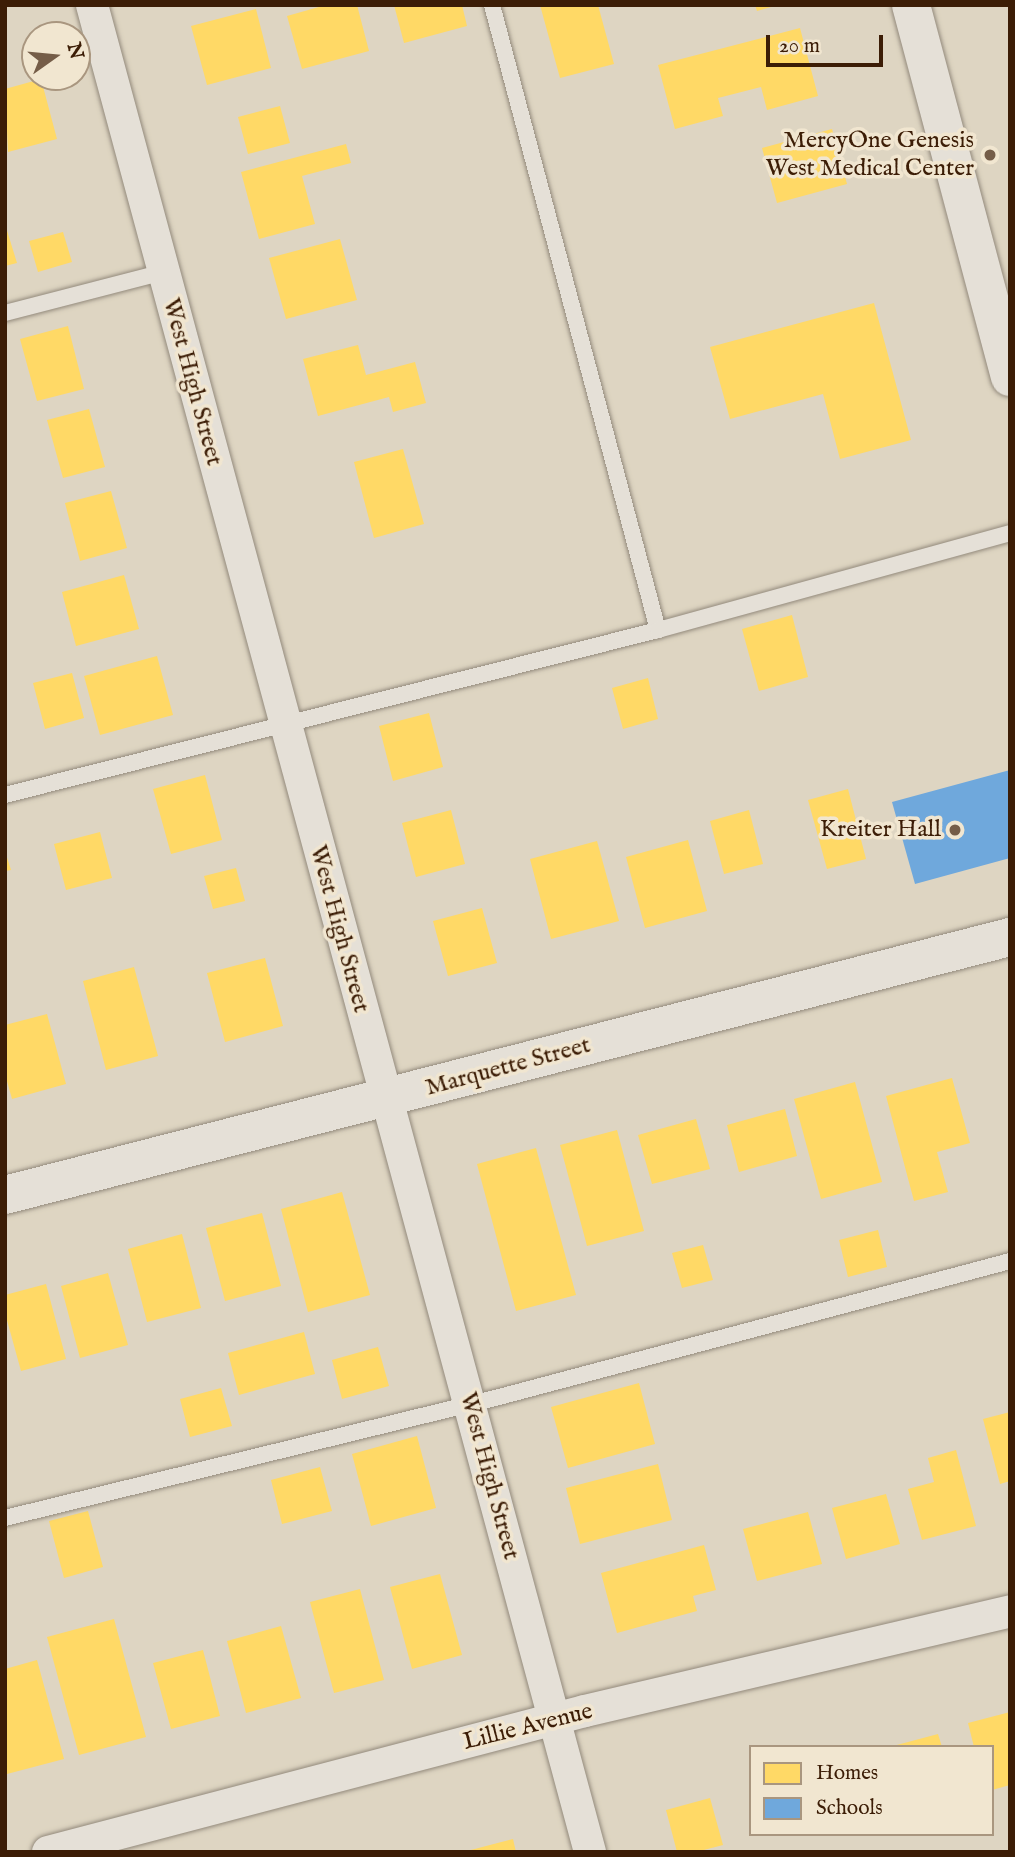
<!DOCTYPE html>
<style>
body{margin:0}
#map{position:relative;width:1015px;height:1857px;overflow:hidden;background:#ded5c2;font-family:"IM FELL English",serif}
div>[style]{position:absolute}
.homes>*{inset:0;background:#ffd966}
.schools>*{inset:0;background:#6fa8dc}
.roads{filter:drop-shadow(0 0 2px #938a7c) drop-shadow(0 0 2px #938a7c)}
.service>*{height:16px;margin:-8px;padding:0 8px;transform-origin:8px;border-radius:8px;background:#e5e0d7}
.minor>*{height:32px;margin:-16px;padding:0 16px;transform-origin:16px;border-radius:16px;background:#e5e0d7}
.tertiary>*{height:38px;margin:-19px;padding:0 19px;transform-origin:19px;border-radius:19px;background:#e5e0d7}
.dots>*{width:19px;height:19px;translate:-50% -50%;box-sizing:border-box;border:4px solid #f1e6d0;border-radius:50%}
span{translate:-50% -50%;white-space:nowrap;text-align:center;line-height:1.15;-webkit-text-stroke:7px #f1e6d0;paint-order:stroke}
.poi-label{font-size:24px;color:#3c1d06}
.right{translate:-100% -50%;text-align:right}
.street-label{font-size:24px;color:#3c1d06}
.frame{position:absolute;inset:0;border:7px solid #3c1d06;pointer-events:none}
.legend{position:absolute;left:749px;top:1745px;width:245px;height:91px;box-sizing:border-box;background:#f1e6d0;border:2px solid #a9967f;margin:0;padding:9px 12px;list-style:none;font-size:21px;color:#3c1d06}
.legend li{display:flex;align-items:center;gap:14px;height:35px}
.legend b{width:35px;border:2px solid #a9967f}
.north{position:absolute;left:21px;top:21px;width:70px;height:70px;box-sizing:border-box;background:#f1e6d0;border:2px solid #a9967f;border-radius:50%;rotate:75deg;font-size:19px;font-weight:700;line-height:28px;text-align:center;color:#3c1d06}
.north::after{content:'';display:block;margin:auto;width:24px;height:32px;background:#755d48;clip-path:polygon(50% 0,100% 100%,50% 72%,0 100%)}
.scale{position:absolute;left:766px;top:35px;width:117px;height:32px;box-sizing:border-box;border:4px solid #3c1d06;border-top:0;padding-left:9px;font-size:21px;line-height:24px;white-space:nowrap;color:#3c1d06;-webkit-text-stroke:5px #f1e6d0;paint-order:stroke}
</style>
<div id="map">
<div class="homes">
<i style="clip-path:polygon(326px 5px,357px 5px,369px 51px,302px 69px,287px 16px)"></i>
<i style="clip-path:polygon(394px 5px,462px 5px,467px 26px,404px 43px)"></i>
<i style="clip-path:polygon(540px 5px,598px 5px,614px 64px,560px 78px)"></i>
<i style="clip-path:polygon(755px 5px,775px 5px,775px 6px,757px 11px)"></i>
<i style="clip-path:polygon(256px 9px,271px 68px,207px 85px,191px 26px)"></i>
<i style="clip-path:polygon(800px 28px,818px 96px,767px 110px,761px 87px,718px 98px,723px 116px,675px 129px,658px 65px)"></i>
<i style="clip-path:polygon(41px 79px,57px 139px,8px 152px,5px 89px)"></i>
<i style="clip-path:polygon(280px 106px,290px 143px,248px 154px,238px 117px)"></i>
<i style="clip-path:polygon(832px 129px,847px 184px,777px 203px,762px 148px)"></i>
<i style="clip-path:polygon(346px 144px,351px 163px,302px 176px,315px 224px,259px 239px,241px 172px)"></i>
<i style="clip-path:polygon(5px 224px,17px 263px,5px 266px)"></i>
<i style="clip-path:polygon(63px 232px,72px 262px,38px 272px,29px 241px)"></i>
<i style="clip-path:polygon(340px 239px,357px 300px,286px 319px,269px 258px)"></i>
<i style="clip-path:polygon(874px 303px,911px 440px,840px 459px,823px 394px,730px 419px,710px 347px)"></i>
<i style="clip-path:polygon(68px 326px,84px 389px,37px 401px,20px 339px)"></i>
<i style="clip-path:polygon(358px 345px,366px 375px,415px 362px,426px 403px,393px 412px,389px 397px,318px 416px,303px 359px)"></i>
<i style="clip-path:polygon(89px 409px,105px 467px,63px 478px,47px 420px)"></i>
<i style="clip-path:polygon(403px 449px,424px 524px,374px 538px,354px 462px)"></i>
<i style="clip-path:polygon(111px 491px,127px 548px,80px 561px,65px 503px)"></i>
<i style="clip-path:polygon(124px 575px,139px 629px,76px 646px,62px 592px)"></i>
<i style="clip-path:polygon(792px 615px,808px 677px,759px 691px,742px 629px)"></i>
<i style="clip-path:polygon(157px 656px,173px 715px,100px 735px,84px 676px)"></i>
<i style="clip-path:polygon(72px 673px,84px 718px,45px 729px,33px 683px)"></i>
<i style="clip-path:polygon(648px 678px,658px 719px,623px 729px,612px 688px)"></i>
<i style="clip-path:polygon(429px 713px,443px 767px,393px 781px,379px 726px)"></i>
<i style="clip-path:polygon(205px 775px,222px 840px,171px 854px,153px 789px)"></i>
<i style="clip-path:polygon(848px 789px,866px 859px,827px 869px,808px 800px)"></i>
<i style="clip-path:polygon(451px 810px,465px 864px,416px 877px,402px 823px)"></i>
<i style="clip-path:polygon(749px 810px,763px 864px,724px 874px,710px 821px)"></i>
<i style="clip-path:polygon(100px 832px,112px 878px,66px 890px,54px 844px)"></i>
<i style="clip-path:polygon(688px 840px,707px 911px,645px 928px,626px 857px)"></i>
<i style="clip-path:polygon(597px 841px,619px 921px,551px 939px,530px 859px)"></i>
<i style="clip-path:polygon(5px 851px,11px 870px,5px 871px)"></i>
<i style="clip-path:polygon(236px 868px,245px 901px,213px 909px,204px 876px)"></i>
<i style="clip-path:polygon(482px 908px,497px 963px,448px 976px,433px 921px)"></i>
<i style="clip-path:polygon(265px 958px,283px 1026px,225px 1042px,207px 973px)"></i>
<i style="clip-path:polygon(134px 967px,158px 1056px,106px 1070px,83px 981px)"></i>
<i style="clip-path:polygon(47px 1014px,66px 1084px,12px 1099px,5px 1074px,5px 1025px)"></i>
<i style="clip-path:polygon(952px 1078px,970px 1143px,937px 1152px,948px 1192px,914px 1201px,886px 1096px)"></i>
<i style="clip-path:polygon(855px 1082px,882px 1182px,821px 1199px,794px 1099px)"></i>
<i style="clip-path:polygon(785px 1109px,797px 1156px,739px 1172px,727px 1125px)"></i>
<i style="clip-path:polygon(696px 1119px,710px 1169px,652px 1184px,638px 1135px)"></i>
<i style="clip-path:polygon(617px 1130px,644px 1231px,587px 1246px,560px 1145px)"></i>
<i style="clip-path:polygon(536px 1148px,576px 1295px,516px 1311px,477px 1164px)"></i>
<i style="clip-path:polygon(342px 1192px,370px 1295px,308px 1312px,281px 1209px)"></i>
<i style="clip-path:polygon(262px 1213px,281px 1286px,225px 1301px,206px 1228px)"></i>
<i style="clip-path:polygon(878px 1230px,887px 1267px,848px 1277px,839px 1240px)"></i>
<i style="clip-path:polygon(182px 1234px,201px 1308px,147px 1322px,128px 1249px)"></i>
<i style="clip-path:polygon(703px 1245px,713px 1280px,682px 1288px,672px 1253px)"></i>
<i style="clip-path:polygon(108px 1273px,128px 1345px,80px 1358px,61px 1286px)"></i>
<i style="clip-path:polygon(46px 1284px,66px 1359px,21px 1371px,5px 1313px,5px 1295px)"></i>
<i style="clip-path:polygon(304px 1332px,315px 1374px,239px 1395px,228px 1353px)"></i>
<i style="clip-path:polygon(378px 1347px,389px 1386px,342px 1399px,332px 1360px)"></i>
<i style="clip-path:polygon(639px 1383px,655px 1444px,568px 1468px,551px 1407px)"></i>
<i style="clip-path:polygon(221px 1388px,232px 1426px,190px 1437px,180px 1399px)"></i>
<i style="clip-path:polygon(1010px 1412px,1010px 1481px,1000px 1484px,983px 1419px)"></i>
<i style="clip-path:polygon(417px 1436px,436px 1508px,371px 1526px,352px 1454px)"></i>
<i style="clip-path:polygon(956px 1450px,976px 1526px,922px 1540px,908px 1489px,934px 1482px,928px 1458px)"></i>
<i style="clip-path:polygon(658px 1464px,672px 1520px,580px 1544px,566px 1488px)"></i>
<i style="clip-path:polygon(320px 1467px,332px 1511px,282px 1524px,271px 1480px)"></i>
<i style="clip-path:polygon(886px 1494px,900px 1544px,846px 1559px,832px 1508px)"></i>
<i style="clip-path:polygon(88px 1511px,103px 1567px,64px 1578px,49px 1521px)"></i>
<i style="clip-path:polygon(808px 1512px,822px 1564px,757px 1581px,743px 1529px)"></i>
<i style="clip-path:polygon(704px 1545px,716px 1590px,693px 1596px,697px 1611px,617px 1633px,601px 1573px)"></i>
<i style="clip-path:polygon(440px 1574px,462px 1655px,412px 1669px,390px 1587px)"></i>
<i style="clip-path:polygon(360px 1589px,384px 1680px,334px 1693px,310px 1602px)"></i>
<i style="clip-path:polygon(114px 1619px,146px 1737px,79px 1755px,47px 1637px)"></i>
<i style="clip-path:polygon(281px 1626px,301px 1698px,246px 1713px,227px 1641px)"></i>
<i style="clip-path:polygon(203px 1650px,220px 1716px,171px 1729px,153px 1663px)"></i>
<i style="clip-path:polygon(37px 1660px,64px 1759px,7px 1774px,5px 1669px)"></i>
<i style="clip-path:polygon(1010px 1712px,1010px 1785px,992px 1790px,992px 1747px,974px 1747px,968px 1723px)"></i>
<i style="clip-path:polygon(938px 1734px,942px 1747px,893px 1747px,893px 1746px)"></i>
<i style="clip-path:polygon(710px 1798px,723px 1845px,696px 1852px,677px 1852px,666px 1810px)"></i>
<i style="clip-path:polygon(513px 1839px,516px 1852px,467px 1852px,467px 1851px)"></i>
</div>
<div class="schools">
<i style="clip-path:polygon(1010px 770px,1010px 858px,915px 884px,892px 802px)"></i>
</div>
<div class="roads">
<div class="service">
<i style="left:492px;top:5px;width:647px;rotate:75.13deg"></i>
<i style="left:5px;top:313px;width:163px;rotate:-14.5deg"></i>
<i style="left:5px;top:795px;width:674px;rotate:-14.18deg"></i>
<i style="left:658px;top:630px;width:365px;rotate:-15.4deg"></i>
<i style="left:5px;top:1518px;width:509px;rotate:-13.76deg"></i>
<i style="left:499px;top:1397px;width:529px;rotate:-14.9deg"></i>
</div>
<div class="minor">
<i style="left:92px;top:5px;width:1913px;rotate:74.91deg"></i>
<i style="left:48px;top:1852px;width:555px;rotate:-14.71deg"></i>
<i style="left:585px;top:1711px;width:437px;rotate:-13.2deg"></i>
</div>
<div class="tertiary">
<i style="left:911px;top:5px;width:385px;rotate:75.1deg"></i>
<i style="left:5px;top:1195px;width:1038px;rotate:-14.4deg"></i>
</div>
</div>
<div class="dots">
<i style="left:990px;top:155px;background:#755d48"></i>
<i style="left:955px;top:830px;background:#755d48"></i>
</div>
<div class="poi-label">
<span class="right" style="left:974px;top:155px">MercyOne Genesis<br>West Medical Center</span>
<span class="right" style="left:941px;top:830px">Kreiter Hall</span>
</div>
<div class="street-label">
<span style="left:192px;top:382px;rotate:75deg">West High Street</span>
<span style="left:339px;top:929px;rotate:75deg">West High Street</span>
<span style="left:508px;top:1067px;rotate:-15deg">Marquette Street</span>
<span style="left:489px;top:1476px;rotate:75deg">West High Street</span>
<span style="left:528px;top:1727px;rotate:-14deg">Lillie Avenue</span>
</div>
<div class="frame"></div>
<ul class="legend">
<li><b style="height:19px;background:#ffd966"></b>Homes</li>
<li><b style="height:19px;background:#6fa8dc"></b>Schools</li>
</ul>
<div class="north">N</div>
<div class="scale">20 m</div>
</div>
